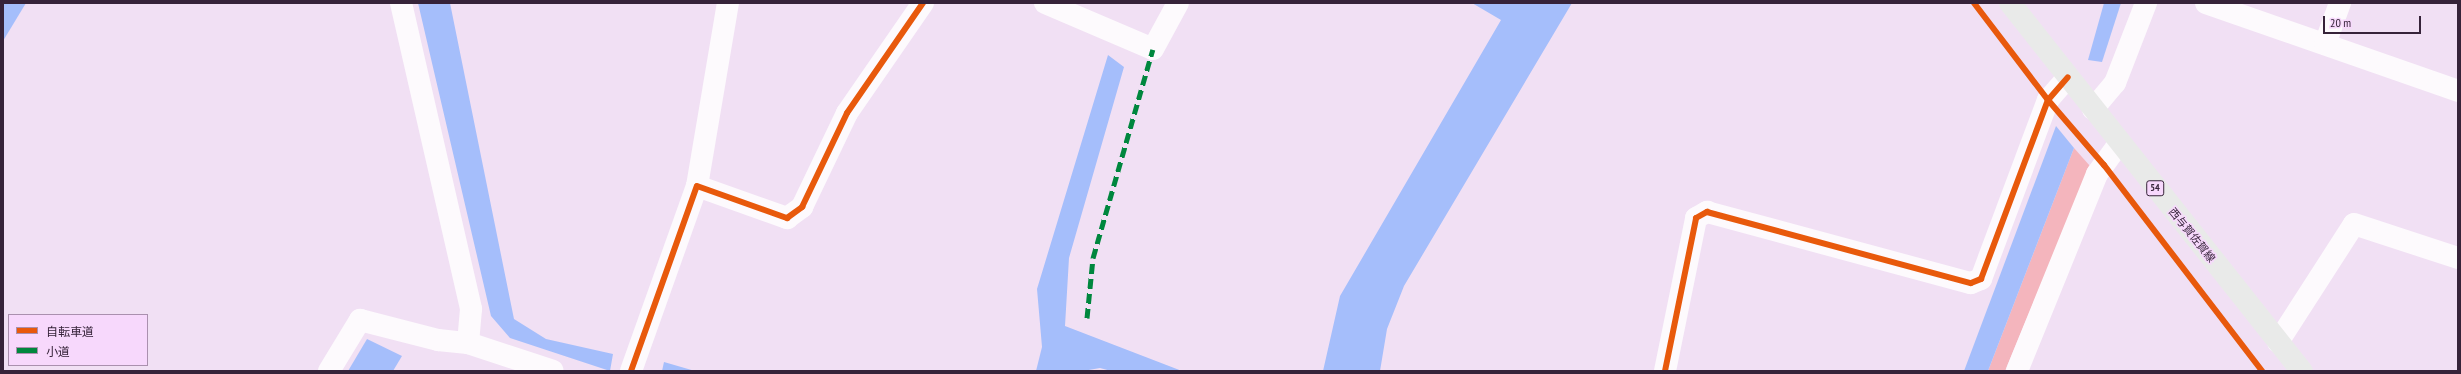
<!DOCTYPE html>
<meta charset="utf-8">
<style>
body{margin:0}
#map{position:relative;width:2461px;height:374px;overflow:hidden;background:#f1e0f4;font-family:"PT Sans Narrow","Noto Sans JP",sans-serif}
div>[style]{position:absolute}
.forest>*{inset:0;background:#f4b5bd}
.water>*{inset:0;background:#a5befb}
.minor>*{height:22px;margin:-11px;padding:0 11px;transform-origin:11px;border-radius:11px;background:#fdfafd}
.major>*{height:22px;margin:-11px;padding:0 11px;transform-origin:11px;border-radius:11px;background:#e9eae9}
.quiet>*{height:5px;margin-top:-2.5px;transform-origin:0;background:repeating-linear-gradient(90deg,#00873e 0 10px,transparent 0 15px)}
.cycleway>*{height:6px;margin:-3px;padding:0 3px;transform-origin:3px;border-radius:3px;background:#e8590c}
span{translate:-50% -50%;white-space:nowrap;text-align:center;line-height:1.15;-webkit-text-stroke:3px #f7d8fc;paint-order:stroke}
.shield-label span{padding:1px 3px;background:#f7d8fc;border:1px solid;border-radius:3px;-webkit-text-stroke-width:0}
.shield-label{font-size:10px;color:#362339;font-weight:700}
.street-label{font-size:11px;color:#362339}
.frame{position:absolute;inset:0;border:4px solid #362339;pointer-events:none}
.legend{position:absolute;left:8px;top:314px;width:140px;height:52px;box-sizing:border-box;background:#f7d8fc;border:1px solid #aa90ae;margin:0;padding:5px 7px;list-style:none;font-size:12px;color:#362339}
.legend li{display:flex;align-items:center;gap:8px;height:20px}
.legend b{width:20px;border:1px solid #aa90ae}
.scale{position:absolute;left:2323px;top:16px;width:98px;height:18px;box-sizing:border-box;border:2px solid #362339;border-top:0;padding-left:5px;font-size:12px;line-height:14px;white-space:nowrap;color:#362339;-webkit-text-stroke:3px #f7d8fc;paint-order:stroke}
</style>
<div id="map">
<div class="forest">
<i style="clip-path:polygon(2074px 148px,2090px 166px,2005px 371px,1988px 371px)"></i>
</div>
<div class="water">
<i style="clip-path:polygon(3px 3px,26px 3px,3px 41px)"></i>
<i style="clip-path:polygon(418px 3px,450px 3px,514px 319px,546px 339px,613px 354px,610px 371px,510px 338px,491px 316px)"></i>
<i style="clip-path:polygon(1472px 3px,1572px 3px,1404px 286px,1387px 329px,1380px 371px,1323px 371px,1340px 296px,1501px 20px)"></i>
<i style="clip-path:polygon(2104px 3px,2121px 3px,2102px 62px,2088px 60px)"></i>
<i style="clip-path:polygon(1108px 55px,1124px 67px,1069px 258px,1065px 326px,1182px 371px,1111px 371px,1100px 368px,1083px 371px,1036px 371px,1042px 347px,1037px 289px)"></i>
<i style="clip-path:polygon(2056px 126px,2074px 148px,1988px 371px,1964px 371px)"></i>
<i style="clip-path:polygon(367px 339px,402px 356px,393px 371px,348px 371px)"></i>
<i style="clip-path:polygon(664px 362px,695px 371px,662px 371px)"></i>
</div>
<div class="minor">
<i style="left:401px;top:3px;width:314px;rotate:77.1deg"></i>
<i style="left:471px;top:309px;width:34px;rotate:95deg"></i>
<i style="left:468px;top:343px;width:89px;rotate:18.2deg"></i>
<i style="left:1045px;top:3px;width:117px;rotate:23.1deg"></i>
<i style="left:1153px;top:49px;width:52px;rotate:-61.5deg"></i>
<i style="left:2206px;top:3px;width:267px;rotate:19.2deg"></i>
<i style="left:2325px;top:44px;width:44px;rotate:-69.9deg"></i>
<i style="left:2093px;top:109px;width:34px;rotate:-50deg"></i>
<i style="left:2115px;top:83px;width:86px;rotate:-68.8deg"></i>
<i style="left:697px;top:186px;width:186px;rotate:-80.4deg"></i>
<i style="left:2278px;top:342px;width:140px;rotate:-57.2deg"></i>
<i style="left:2354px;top:224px;width:109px;rotate:18.1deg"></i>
<i style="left:329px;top:371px;width:60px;rotate:-58.7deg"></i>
<i style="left:360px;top:320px;width:81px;rotate:14.4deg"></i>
<i style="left:438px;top:340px;width:30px;rotate:6deg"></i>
<i style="left:631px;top:371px;width:196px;rotate:-70.4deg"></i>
<i style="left:697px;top:186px;width:96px;rotate:19.6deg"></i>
<i style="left:787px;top:218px;width:19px;rotate:-36deg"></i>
<i style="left:802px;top:207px;width:104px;rotate:-64.4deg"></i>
<i style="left:847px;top:113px;width:134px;rotate:-55.4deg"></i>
<i style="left:1665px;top:371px;width:156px;rotate:-78.5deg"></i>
<i style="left:1696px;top:218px;width:13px;rotate:-29deg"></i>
<i style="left:1707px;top:212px;width:273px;rotate:15.1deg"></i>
<i style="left:1971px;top:283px;width:11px;rotate:-22deg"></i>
<i style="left:1981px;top:279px;width:191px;rotate:-69.5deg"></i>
<i style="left:2048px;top:100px;width:30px;rotate:-49deg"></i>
<i style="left:2017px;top:371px;width:213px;rotate:-67.9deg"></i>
<i style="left:2097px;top:174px;width:37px;rotate:-54deg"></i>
</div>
<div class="major">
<i style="left:2010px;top:3px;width:470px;rotate:51.6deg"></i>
</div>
<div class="quiet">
<i style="left:1087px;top:318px;width:60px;rotate:-84.3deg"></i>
<i style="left:1093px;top:258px;width:217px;rotate:-74deg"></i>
</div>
<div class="cycleway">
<i style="left:1974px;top:3px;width:122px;rotate:52.7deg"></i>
<i style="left:2048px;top:100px;width:86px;rotate:49.3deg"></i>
<i style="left:2104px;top:165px;width:260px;rotate:52.5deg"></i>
<i style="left:631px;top:371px;width:196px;rotate:-70.4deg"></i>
<i style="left:697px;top:186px;width:96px;rotate:19.6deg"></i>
<i style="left:787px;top:218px;width:19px;rotate:-36deg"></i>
<i style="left:802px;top:207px;width:104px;rotate:-64.4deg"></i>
<i style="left:847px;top:113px;width:134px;rotate:-55.4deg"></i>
<i style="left:1665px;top:371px;width:156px;rotate:-78.5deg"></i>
<i style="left:1696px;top:218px;width:13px;rotate:-29deg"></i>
<i style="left:1707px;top:212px;width:273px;rotate:15.1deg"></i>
<i style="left:1971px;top:283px;width:11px;rotate:-22deg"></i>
<i style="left:1981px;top:279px;width:191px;rotate:-69.5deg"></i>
<i style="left:2048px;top:100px;width:30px;rotate:-49deg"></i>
</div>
<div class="shield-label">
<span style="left:2155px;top:188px">54</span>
</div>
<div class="street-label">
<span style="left:2192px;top:235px;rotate:51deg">西与賀佐賀線</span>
</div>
<div class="frame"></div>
<ul class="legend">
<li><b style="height:5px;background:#e8590c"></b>自転車道</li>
<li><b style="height:5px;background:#00873e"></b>小道</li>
</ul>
<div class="scale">20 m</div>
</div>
